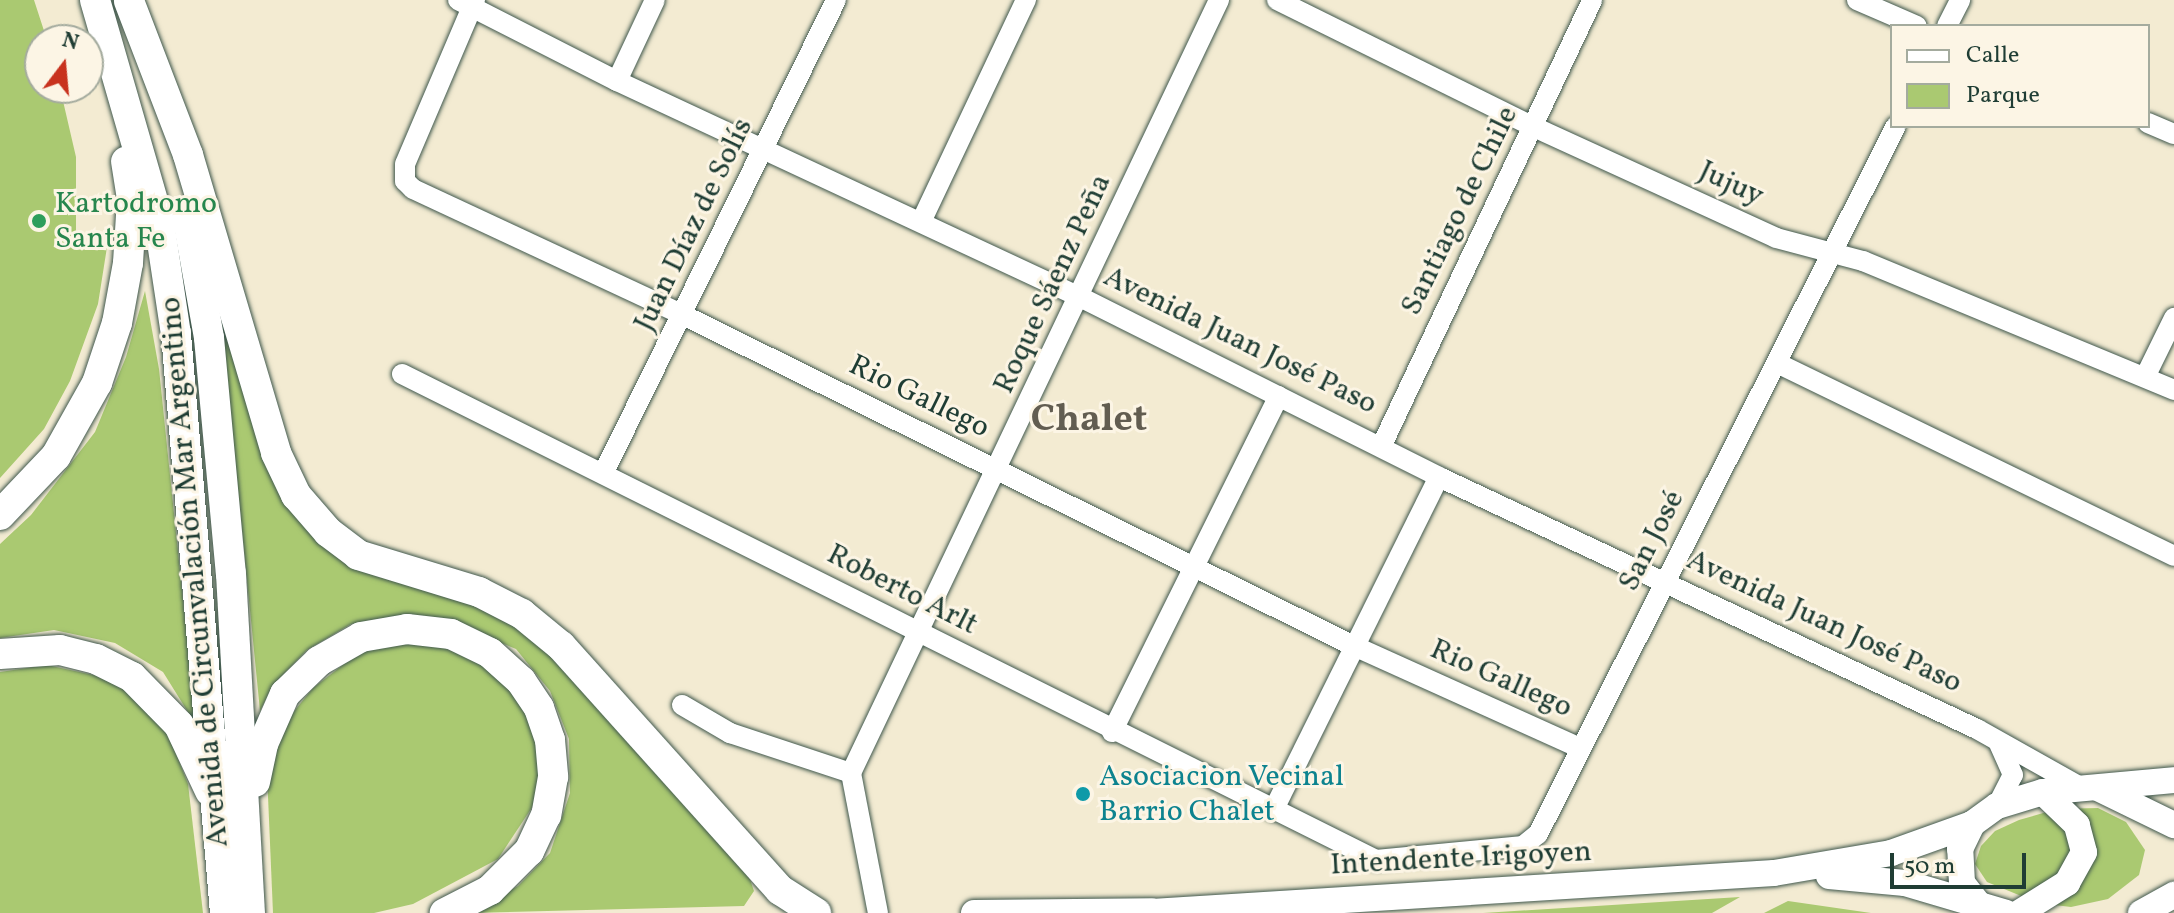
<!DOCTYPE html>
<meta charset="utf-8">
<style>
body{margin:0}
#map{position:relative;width:2174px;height:913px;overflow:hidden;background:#f3ebd2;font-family:Vollkorn,serif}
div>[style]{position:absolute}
.green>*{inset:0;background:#aac971}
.roads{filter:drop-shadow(0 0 2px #3f574c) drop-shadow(0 0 2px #3f574c)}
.minor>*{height:20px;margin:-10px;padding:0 10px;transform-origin:10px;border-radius:10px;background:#fff}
.major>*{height:26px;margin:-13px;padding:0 13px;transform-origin:13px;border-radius:13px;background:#fff}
.highway>*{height:30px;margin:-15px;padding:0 15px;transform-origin:15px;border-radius:15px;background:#fff}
.dots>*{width:22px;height:22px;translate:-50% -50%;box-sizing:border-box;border:4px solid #fcf5e5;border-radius:50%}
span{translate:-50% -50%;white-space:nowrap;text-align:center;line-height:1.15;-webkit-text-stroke:6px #fcf5e5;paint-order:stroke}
.street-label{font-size:30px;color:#1f3d34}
.leisure-label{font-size:30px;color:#27864d}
.left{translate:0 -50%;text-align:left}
.culture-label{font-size:30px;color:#0d838f}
.district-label{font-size:38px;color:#625d51;font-weight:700}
.legend{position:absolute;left:1890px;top:24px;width:260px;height:104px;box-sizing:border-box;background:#fcf5e5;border:2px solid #a4ab9e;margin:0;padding:10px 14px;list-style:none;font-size:24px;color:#1f3d34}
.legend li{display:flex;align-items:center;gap:16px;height:40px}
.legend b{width:40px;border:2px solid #a4ab9e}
.north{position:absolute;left:24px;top:24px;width:80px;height:80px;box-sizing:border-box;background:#fcf5e5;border:2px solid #a4ab9e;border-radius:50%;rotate:16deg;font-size:22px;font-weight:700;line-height:32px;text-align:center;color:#1f3d34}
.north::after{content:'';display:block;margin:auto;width:28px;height:36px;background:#c8321e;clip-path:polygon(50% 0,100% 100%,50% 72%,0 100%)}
.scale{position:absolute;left:1890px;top:853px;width:136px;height:36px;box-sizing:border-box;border:4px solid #1f3d34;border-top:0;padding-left:10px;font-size:24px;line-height:28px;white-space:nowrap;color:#1f3d34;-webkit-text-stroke:6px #fcf5e5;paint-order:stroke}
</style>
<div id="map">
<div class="green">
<i style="clip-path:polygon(0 0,34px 0,47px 40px,40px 40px,40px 88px,60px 88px,76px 157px,76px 243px,107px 247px,98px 304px,70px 381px,44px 429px,0 478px)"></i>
<i style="clip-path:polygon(145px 291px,159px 369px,196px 725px,163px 672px,115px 643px,54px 630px,0 638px,0 544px,31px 515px,95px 432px,126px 357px)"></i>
<i style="clip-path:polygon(221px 318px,307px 530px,345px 564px,490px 611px,533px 638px,746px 868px,754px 891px,744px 906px,470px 913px,518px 886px,550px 853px,570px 793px,569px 739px,550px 691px,516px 649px,461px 626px,408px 616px,351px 624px,307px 650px,273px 685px,260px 711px)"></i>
<i style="clip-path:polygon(423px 641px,470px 657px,510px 684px,533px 725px,539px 769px,535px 803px,498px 859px,413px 904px,374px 913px,273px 913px,267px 773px,287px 720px,313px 688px,361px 651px)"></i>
<i style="clip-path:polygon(47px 665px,112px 679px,162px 718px,188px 784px,203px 913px,0 913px,0 672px)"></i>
<i style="clip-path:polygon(2098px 808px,2126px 822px,2145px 850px,2139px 875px,2108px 899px,2071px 907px,2038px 903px,1987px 882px,1975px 864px,1981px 846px,1995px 831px,2019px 820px,2057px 809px)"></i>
<i style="clip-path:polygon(1740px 897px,1712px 913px,1483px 913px)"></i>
<i style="clip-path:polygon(1788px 901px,1871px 913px,1764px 913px)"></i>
</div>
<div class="roads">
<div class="minor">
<i style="left:458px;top:0;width:178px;rotate:27deg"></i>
<i style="left:617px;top:81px;width:513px;rotate:25.02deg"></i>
<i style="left:1082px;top:298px;width:399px;rotate:26.6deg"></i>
<i style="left:1439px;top:477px;width:594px;rotate:25.1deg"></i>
<i style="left:1977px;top:729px;width:120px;rotate:29.3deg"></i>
<i style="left:475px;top:0;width:178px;rotate:113.1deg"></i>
<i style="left:405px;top:164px;width:17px;rotate:90deg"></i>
<i style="left:405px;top:181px;width:11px;rotate:45deg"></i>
<i style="left:413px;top:189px;width:298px;rotate:25deg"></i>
<i style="left:683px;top:315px;width:748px;rotate:26.26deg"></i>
<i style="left:1354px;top:646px;width:248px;rotate:24.3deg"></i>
<i style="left:1277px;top:0;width:287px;rotate:26.3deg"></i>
<i style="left:1534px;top:127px;width:266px;rotate:24.6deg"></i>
<i style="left:1776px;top:238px;width:90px;rotate:14.8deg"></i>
<i style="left:1863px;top:261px;width:337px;rotate:22.5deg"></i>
<i style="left:1857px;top:0;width:65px;rotate:23.4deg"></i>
<i style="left:1947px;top:26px;width:29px;rotate:-63deg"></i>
<i style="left:617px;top:81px;width:89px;rotate:-64.9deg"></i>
<i style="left:2148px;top:123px;width:28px;rotate:23deg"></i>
<i style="left:921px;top:222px;width:246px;rotate:-64.7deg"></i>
<i style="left:1777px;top:363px;width:441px;rotate:25.9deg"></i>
<i style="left:402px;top:374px;width:1089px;rotate:26.52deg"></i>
<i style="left:1376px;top:860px;width:148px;rotate:-5.4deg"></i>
<i style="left:1523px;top:846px;width:19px;rotate:-39deg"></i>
<i style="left:1538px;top:834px;width:793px;rotate:-63.18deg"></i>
<i style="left:2145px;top:377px;width:66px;rotate:-63.8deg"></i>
<i style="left:1381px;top:447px;width:494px;rotate:-64.7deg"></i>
<i style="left:603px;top:474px;width:528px;rotate:-63.82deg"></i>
<i style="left:682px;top:705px;width:56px;rotate:30.3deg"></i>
<i style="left:730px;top:733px;width:127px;rotate:18.3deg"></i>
<i style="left:851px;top:773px;width:856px;rotate:-64.54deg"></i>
<i style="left:1112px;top:732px;width:375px;rotate:-63.6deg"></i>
<i style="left:851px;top:773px;width:143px;rotate:79.1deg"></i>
<i style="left:1997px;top:806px;width:35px;rotate:-63deg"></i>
<i style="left:2013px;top:775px;width:36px;rotate:-114deg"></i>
<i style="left:1273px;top:811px;width:373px;rotate:-63.6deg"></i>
</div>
<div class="major">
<i style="left:2098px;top:788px;width:85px;rotate:26deg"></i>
<i style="left:1829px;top:876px;width:76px;rotate:5.3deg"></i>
<i style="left:1905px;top:883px;width:105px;rotate:16.5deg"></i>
<i style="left:1980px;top:906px;width:29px;rotate:-128deg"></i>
<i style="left:1962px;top:883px;width:34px;rotate:-93deg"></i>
<i style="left:1960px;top:849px;width:28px;rotate:-64deg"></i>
<i style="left:1972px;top:824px;width:31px;rotate:-36deg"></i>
<i style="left:1997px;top:806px;width:48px;rotate:-16.9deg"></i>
<i style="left:2043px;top:792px;width:132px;rotate:-5.2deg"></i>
<i style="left:974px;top:913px;width:178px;rotate:-0.6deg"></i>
<i style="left:1136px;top:913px;width:639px;rotate:-3.59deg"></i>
<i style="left:1774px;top:873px;width:119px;rotate:-9.7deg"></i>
<i style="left:1891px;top:853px;width:86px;rotate:-19.7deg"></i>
<i style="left:2019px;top:913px;width:57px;rotate:-32deg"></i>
<i style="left:2067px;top:883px;width:35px;rotate:-61deg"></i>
<i style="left:2084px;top:852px;width:28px;rotate:-105deg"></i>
<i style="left:2077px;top:825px;width:47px;rotate:-135.9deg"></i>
<i style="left:2141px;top:913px;width:38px;rotate:-29deg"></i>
</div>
<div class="highway">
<i style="left:95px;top:0;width:231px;rotate:73.9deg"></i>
<i style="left:159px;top:222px;width:113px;rotate:81.4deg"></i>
<i style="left:176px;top:334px;width:581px;rotate:85.16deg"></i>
<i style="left:129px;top:1px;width:165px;rotate:69deg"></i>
<i style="left:188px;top:155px;width:311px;rotate:73.5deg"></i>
<i style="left:276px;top:453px;width:47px;rotate:64.5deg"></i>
<i style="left:296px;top:495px;width:49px;rotate:49.1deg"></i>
<i style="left:328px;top:532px;width:38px;rotate:37deg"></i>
<i style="left:358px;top:555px;width:127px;rotate:17deg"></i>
<i style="left:479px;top:592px;width:48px;rotate:27.1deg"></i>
<i style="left:522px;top:614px;width:50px;rotate:39.4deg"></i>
<i style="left:561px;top:646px;width:328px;rotate:48.1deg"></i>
<i style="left:780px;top:890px;width:43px;rotate:32.6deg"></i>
<i style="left:187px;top:214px;width:126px;rotate:79.9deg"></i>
<i style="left:209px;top:338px;width:237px;rotate:84.7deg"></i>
<i style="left:231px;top:574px;width:340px;rotate:86.8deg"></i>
<i style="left:0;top:515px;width:81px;rotate:-46.5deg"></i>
<i style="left:56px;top:456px;width:84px;rotate:-60.7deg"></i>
<i style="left:97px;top:383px;width:63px;rotate:-71.6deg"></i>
<i style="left:117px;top:323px;width:61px;rotate:-79.6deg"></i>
<i style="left:128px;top:263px;width:64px;rotate:-86.4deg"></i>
<i style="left:132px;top:199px;width:38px;rotate:-99deg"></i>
<i style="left:0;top:654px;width:60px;rotate:-3.8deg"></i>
<i style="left:60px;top:650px;width:37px;rotate:14deg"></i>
<i style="left:96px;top:659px;width:40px;rotate:26.6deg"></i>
<i style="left:132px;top:677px;width:67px;rotate:45.6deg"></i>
<i style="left:179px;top:725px;width:73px;rotate:64.8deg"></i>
<i style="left:255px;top:782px;width:39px;rotate:-78deg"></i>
<i style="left:263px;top:744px;width:55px;rotate:-66.3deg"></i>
<i style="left:285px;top:694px;width:47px;rotate:-44.1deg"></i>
<i style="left:319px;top:661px;width:48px;rotate:-29.7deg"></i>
<i style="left:361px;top:637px;width:47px;rotate:-9.9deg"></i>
<i style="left:407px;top:629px;width:44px;rotate:6.5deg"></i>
<i style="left:451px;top:634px;width:43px;rotate:26deg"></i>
<i style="left:490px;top:653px;width:42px;rotate:42.1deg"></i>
<i style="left:521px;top:681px;width:32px;rotate:56deg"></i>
<i style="left:539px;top:708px;width:34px;rotate:71deg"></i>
<i style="left:550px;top:740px;width:37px;rotate:85deg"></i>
<i style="left:553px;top:777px;width:39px;rotate:100deg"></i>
<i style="left:546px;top:815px;width:40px;rotate:115deg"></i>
<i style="left:529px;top:851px;width:55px;rotate:135deg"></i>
<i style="left:490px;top:890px;width:51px;rotate:152.9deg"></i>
</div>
</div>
<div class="dots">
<i style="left:39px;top:221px;background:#2e9e5b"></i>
<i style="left:1083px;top:794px;background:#0f9aa8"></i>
</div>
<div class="street-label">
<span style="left:1731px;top:184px;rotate:25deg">Jujuy</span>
<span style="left:1460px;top:211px;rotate:-64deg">Santiago de Chile</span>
<span style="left:694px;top:225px;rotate:-64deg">Juan Díaz de Solís</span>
<span style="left:1053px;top:284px;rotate:-65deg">Roque Sáenz Peña</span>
<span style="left:1240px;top:341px;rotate:26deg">Avenida Juan José Paso</span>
<span style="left:919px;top:397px;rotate:26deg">Rio Gallego</span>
<span style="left:1652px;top:541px;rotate:-63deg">San José</span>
<span style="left:195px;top:572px;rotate:-95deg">Avenida de Circunvalación Mar Argentino</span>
<span style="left:902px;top:590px;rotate:27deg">Roberto Arlt</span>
<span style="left:1824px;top:622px;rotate:25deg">Avenida Juan José Paso</span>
<span style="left:1501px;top:679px;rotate:24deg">Rio Gallego</span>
<span style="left:1461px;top:859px;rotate:-3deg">Intendente Irigoyen</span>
</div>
<div class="leisure-label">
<span class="left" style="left:55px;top:221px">Kartodromo<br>Santa Fe</span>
</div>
<div class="culture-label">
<span class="left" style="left:1099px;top:794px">Asociacion Vecinal<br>Barrio Chalet</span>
</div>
<div class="district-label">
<span style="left:1089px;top:421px">Chalet</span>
</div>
<ul class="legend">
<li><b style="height:10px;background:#fff"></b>Calle</li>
<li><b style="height:22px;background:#aac971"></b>Parque</li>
</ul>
<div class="north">N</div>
<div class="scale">50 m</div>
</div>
